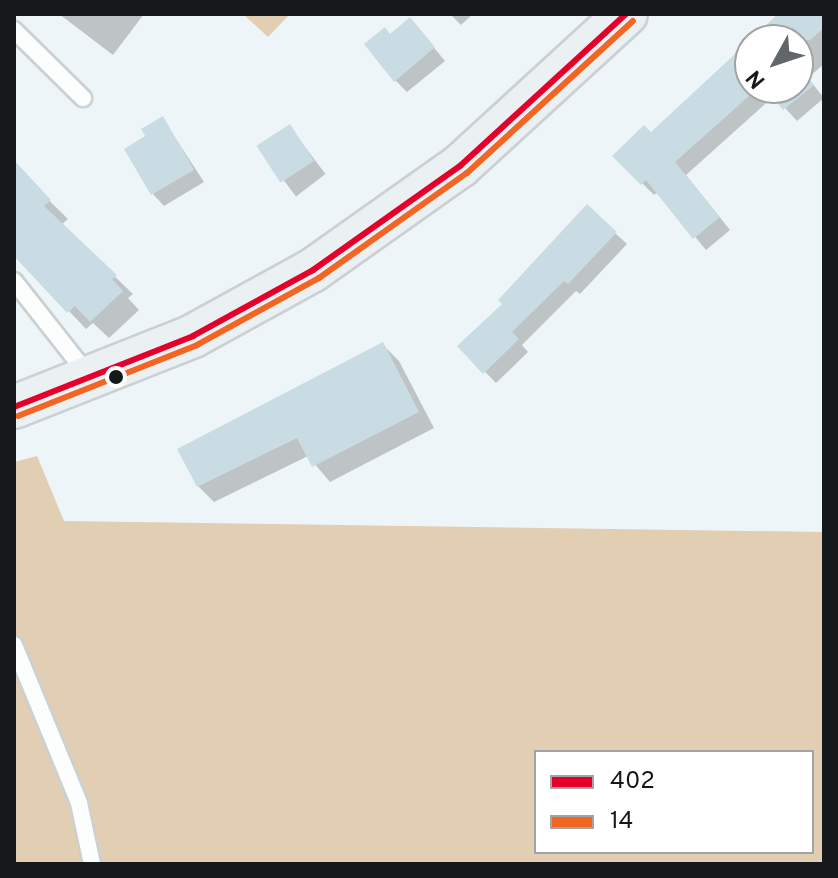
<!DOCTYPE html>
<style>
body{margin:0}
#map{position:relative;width:838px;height:878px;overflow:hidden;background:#eef5f8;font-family:Overpass,sans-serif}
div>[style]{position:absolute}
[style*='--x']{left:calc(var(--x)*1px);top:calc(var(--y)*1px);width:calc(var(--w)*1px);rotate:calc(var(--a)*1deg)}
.forest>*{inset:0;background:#e2ceb2}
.shadow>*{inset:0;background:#0003;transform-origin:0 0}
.building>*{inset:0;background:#cadce3;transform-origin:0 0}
.roads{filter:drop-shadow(2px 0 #cbd0d2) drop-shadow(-2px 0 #cbd0d2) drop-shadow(0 2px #cbd0d2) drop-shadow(0 -2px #cbd0d2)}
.lane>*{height:16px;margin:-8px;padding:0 8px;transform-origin:8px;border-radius:8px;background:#fcfefe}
.secondary>*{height:42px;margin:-21px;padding:0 21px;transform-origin:21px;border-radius:21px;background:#ebf0f2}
.bus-1>*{height:6px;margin:-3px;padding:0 3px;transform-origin:3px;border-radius:3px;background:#e4002b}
.bus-2>*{height:6px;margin:-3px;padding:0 3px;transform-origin:3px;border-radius:3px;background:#f26522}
.dots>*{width:22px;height:22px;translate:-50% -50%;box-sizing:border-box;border:4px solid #fff;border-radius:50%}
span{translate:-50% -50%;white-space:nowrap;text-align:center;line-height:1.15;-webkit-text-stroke:6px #fff;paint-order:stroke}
.frame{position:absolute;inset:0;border:16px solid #15191b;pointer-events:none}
.legend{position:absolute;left:534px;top:750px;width:280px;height:104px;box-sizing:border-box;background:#fff;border:2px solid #a1a3a4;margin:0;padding:10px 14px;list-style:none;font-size:24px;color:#15191b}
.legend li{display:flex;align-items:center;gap:16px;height:40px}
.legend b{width:40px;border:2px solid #a1a3a4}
.north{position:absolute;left:734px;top:24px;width:80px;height:80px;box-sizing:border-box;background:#fff;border:2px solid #a1a3a4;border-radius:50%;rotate:230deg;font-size:22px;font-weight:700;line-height:32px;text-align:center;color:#15191b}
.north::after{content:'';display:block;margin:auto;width:28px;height:36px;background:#616668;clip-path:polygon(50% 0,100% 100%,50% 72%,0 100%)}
</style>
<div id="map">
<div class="forest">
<i style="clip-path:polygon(243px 14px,290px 14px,268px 37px)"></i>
<i style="clip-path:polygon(evenodd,37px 456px,64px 521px,824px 532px,824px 864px,14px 864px,14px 462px,37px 456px,536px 752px,812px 752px,812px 852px,536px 852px,536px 752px)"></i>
</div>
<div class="shadow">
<i style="clip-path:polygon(59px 14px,144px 14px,113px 55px)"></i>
<i style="clip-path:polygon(450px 14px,473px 14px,461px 25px)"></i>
<i style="clip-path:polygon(780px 14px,824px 14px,824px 64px,808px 78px,824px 98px,797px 121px,774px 96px,686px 175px,730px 230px,706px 250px,658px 192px,654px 195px,615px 156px,651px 135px,750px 42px,750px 88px,798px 88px,798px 40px,752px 40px)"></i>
<i style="clip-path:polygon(421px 32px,445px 61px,407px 92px,395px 80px,390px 36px)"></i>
<i style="clip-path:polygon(163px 119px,204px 182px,164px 206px,152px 193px,147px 137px)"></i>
<i style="left:290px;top:127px;width:59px;height:37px;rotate:53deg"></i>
<i style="clip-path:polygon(14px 166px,68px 219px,61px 225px,133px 294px,128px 298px,139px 310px,109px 338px,93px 323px,86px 329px,14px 253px)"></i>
<i style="clip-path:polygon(615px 233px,627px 244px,580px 294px,576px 291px,522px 345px,528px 352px,496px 383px,460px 346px,504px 304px)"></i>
<i style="clip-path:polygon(383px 345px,399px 361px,434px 428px,330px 482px,308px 456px,214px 502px,198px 486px)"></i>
</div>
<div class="building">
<i style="clip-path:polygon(778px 14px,824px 14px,824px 28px,810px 40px,750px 40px,750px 88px,758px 88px,675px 162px,720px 217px,693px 239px,646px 180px,641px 185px,612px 156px,644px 125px,651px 132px)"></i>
<i style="clip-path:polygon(410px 17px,435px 47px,394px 82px,364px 44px,385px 27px,390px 34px)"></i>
<i style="clip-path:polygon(798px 65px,814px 85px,783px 110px,765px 88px,798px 88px)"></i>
<i style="clip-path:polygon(163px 116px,194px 170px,151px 195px,124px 149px,145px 136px,141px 129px)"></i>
<i style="left:290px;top:124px;width:44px;height:40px;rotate:57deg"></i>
<i style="clip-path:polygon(14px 160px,51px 200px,44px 206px,117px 275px,112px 279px,123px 291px,90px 322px,75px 306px,67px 313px,14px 256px)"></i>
<i style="clip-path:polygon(587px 204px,617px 232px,568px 284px,564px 281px,512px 332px,519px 339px,483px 374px,457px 346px,502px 304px,498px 300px)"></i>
<i style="clip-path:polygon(383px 342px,419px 412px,312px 467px,297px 438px,197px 487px,177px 449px)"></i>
</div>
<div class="roads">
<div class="lane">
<i style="--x:14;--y:30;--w:97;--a:44.6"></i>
<i style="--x:14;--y:281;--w:120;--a:51.8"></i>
<i style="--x:14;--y:645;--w:171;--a:67.6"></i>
<i style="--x:79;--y:803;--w:62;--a:78"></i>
</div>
<div class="secondary">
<i style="--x:14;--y:407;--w:193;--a:-21.6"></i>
<i style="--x:193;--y:336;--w:137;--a:-28.8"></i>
<i style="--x:313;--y:270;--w:180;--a:-35.3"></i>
<i style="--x:460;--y:166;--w:225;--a:-42.5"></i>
</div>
</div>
<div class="bus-1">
<i style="--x:14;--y:407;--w:193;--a:-21.6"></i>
<i style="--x:193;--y:336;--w:137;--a:-28.8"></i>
<i style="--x:313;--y:270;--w:180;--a:-35.3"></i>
<i style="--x:460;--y:166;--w:225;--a:-42.5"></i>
</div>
<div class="bus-2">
<i style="--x:18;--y:416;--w:193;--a:-21.6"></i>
<i style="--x:197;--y:345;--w:139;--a:-28.8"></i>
<i style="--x:319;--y:278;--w:181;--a:-35.4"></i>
<i style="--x:467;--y:173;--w:225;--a:-42.5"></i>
</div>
<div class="dots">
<i style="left:116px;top:377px;background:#15191b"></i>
</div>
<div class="frame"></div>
<ul class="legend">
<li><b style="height:10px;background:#e4002b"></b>402</li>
<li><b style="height:10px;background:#f26522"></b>14</li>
</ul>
<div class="north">N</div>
</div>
